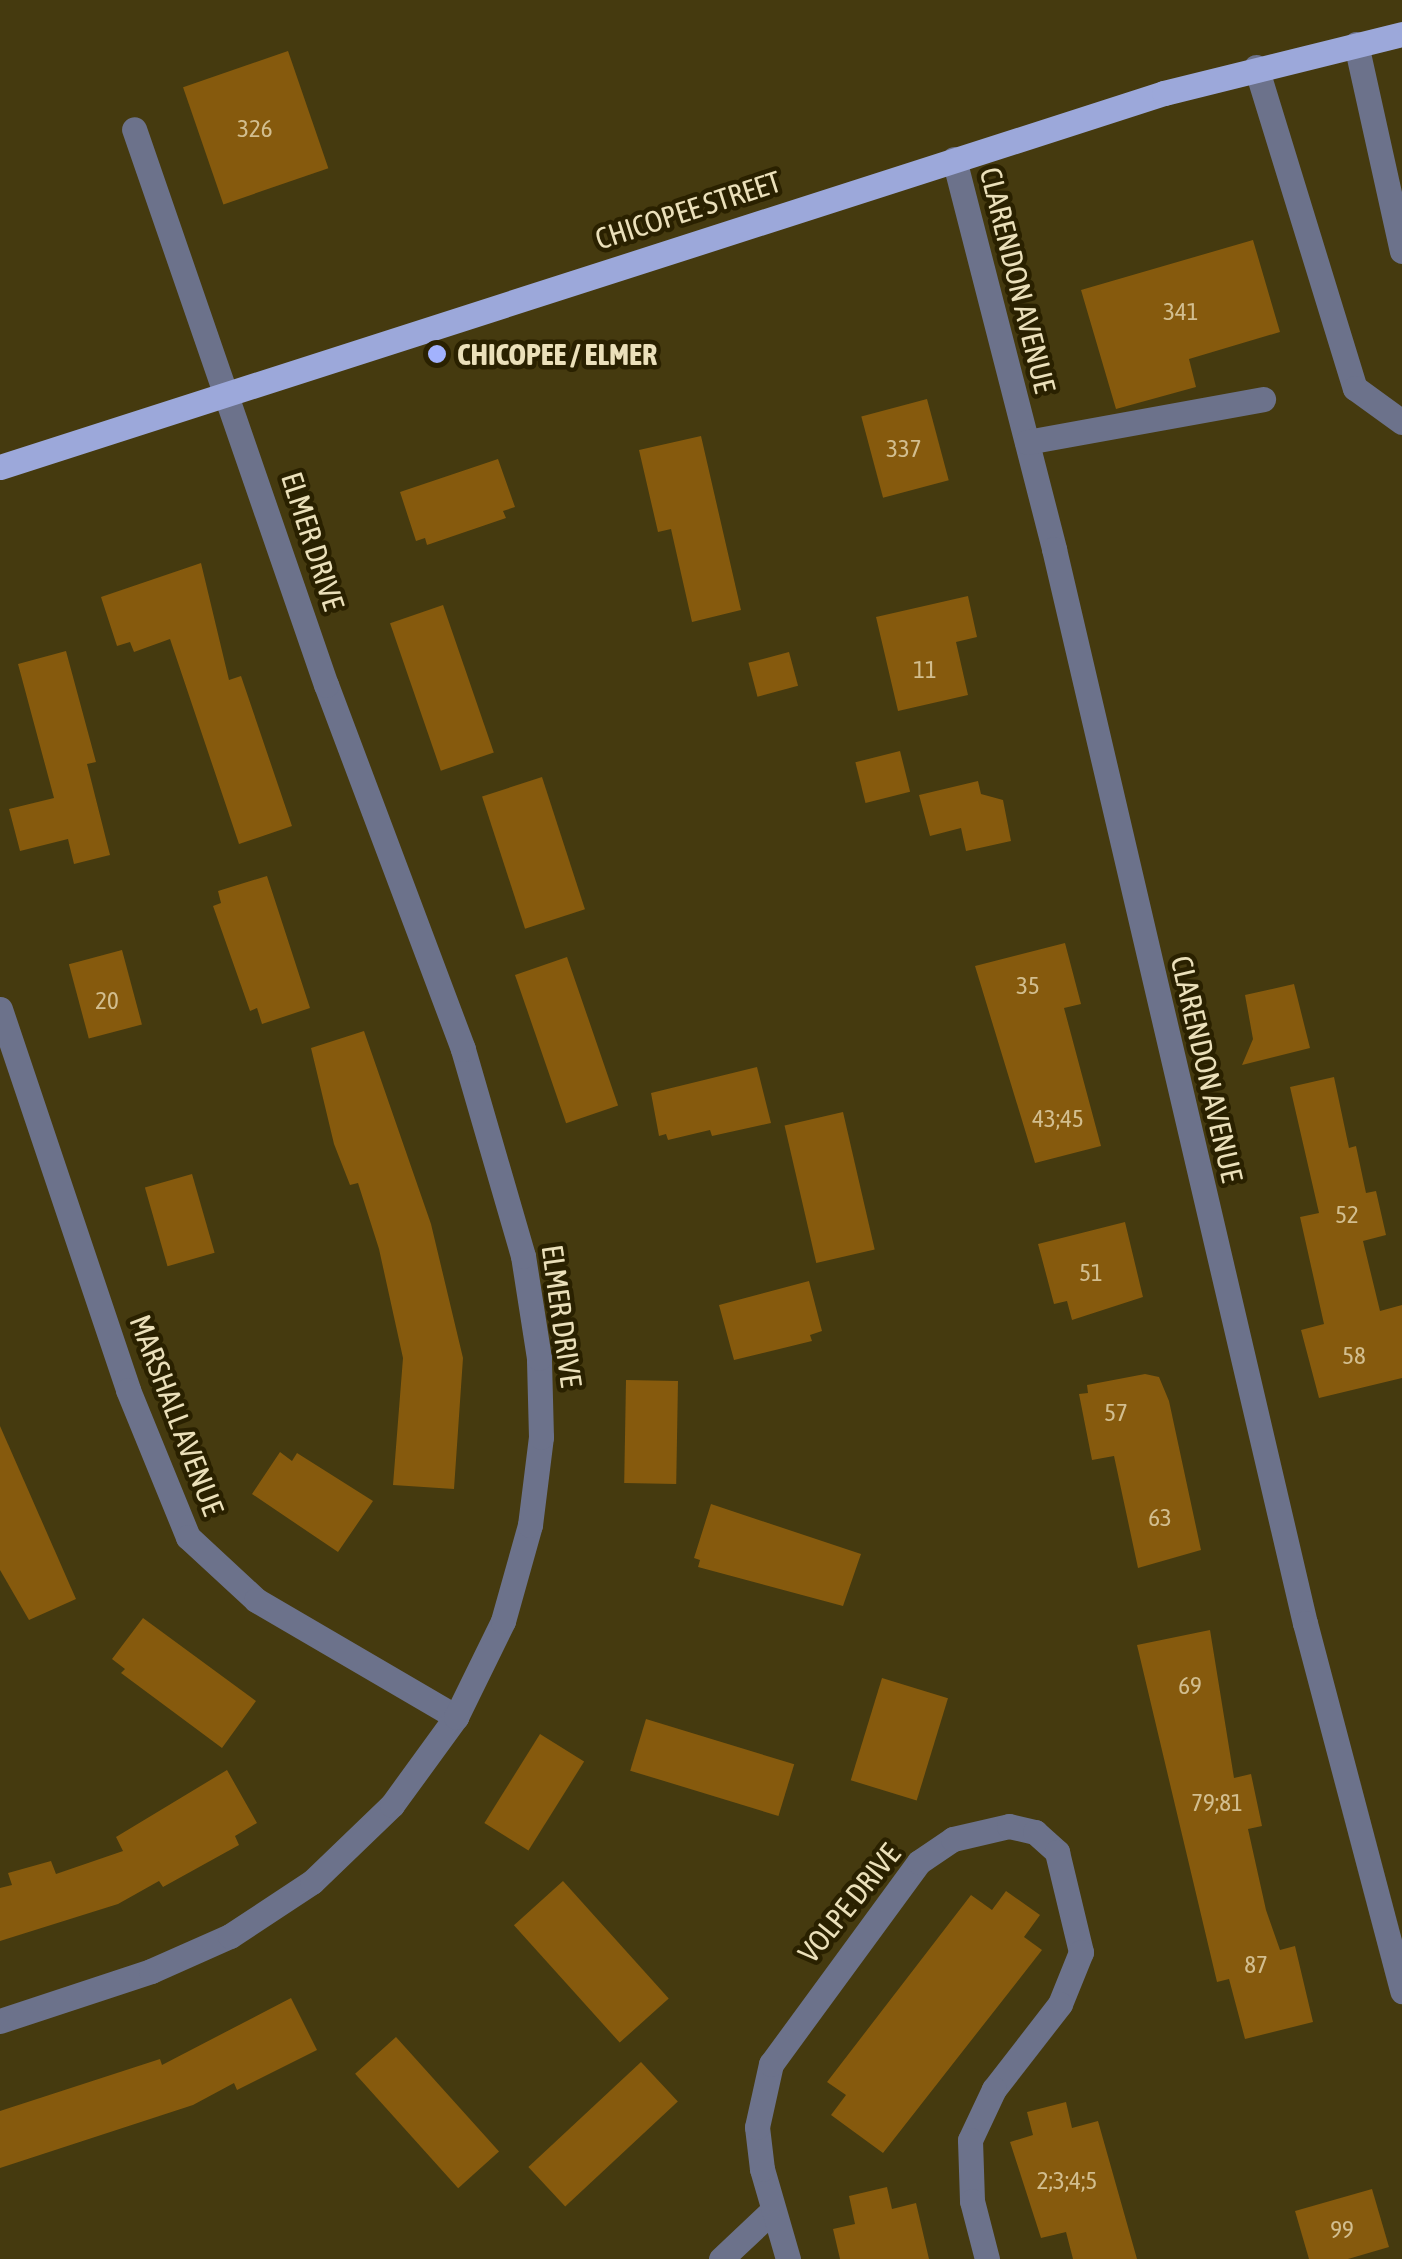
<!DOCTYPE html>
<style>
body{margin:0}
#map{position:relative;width:1402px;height:2259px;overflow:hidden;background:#453a0f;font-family:"Asap Condensed",sans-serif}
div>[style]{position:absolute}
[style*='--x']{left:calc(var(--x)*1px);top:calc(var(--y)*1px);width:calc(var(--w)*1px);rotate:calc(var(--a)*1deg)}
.building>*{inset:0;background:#865a0d;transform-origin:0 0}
.minor>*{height:25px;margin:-12.5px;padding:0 12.5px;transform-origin:12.5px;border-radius:12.5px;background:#6c728b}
.major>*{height:25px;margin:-12.5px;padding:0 12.5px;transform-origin:12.5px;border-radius:12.5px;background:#9ca8da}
.dots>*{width:28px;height:28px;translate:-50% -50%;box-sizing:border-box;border:5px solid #2a2100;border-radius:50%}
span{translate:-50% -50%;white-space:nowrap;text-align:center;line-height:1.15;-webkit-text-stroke:9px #2a2100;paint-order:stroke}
.number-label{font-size:25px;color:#d2be8f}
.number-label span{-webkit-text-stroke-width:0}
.street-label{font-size:30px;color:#ebe0ba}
.poi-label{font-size:30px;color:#ebe0ba;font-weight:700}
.left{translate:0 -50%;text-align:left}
</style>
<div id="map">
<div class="building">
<i style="left:288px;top:51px;width:124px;height:111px;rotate:71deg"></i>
<i style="clip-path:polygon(1253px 240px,1280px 332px,1189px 359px,1196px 387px,1116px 409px,1081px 290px)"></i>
<i style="left:927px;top:399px;width:84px;height:68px;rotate:75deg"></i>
<i style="clip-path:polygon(701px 436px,741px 610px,692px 622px,671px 529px,658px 532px,639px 450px)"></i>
<i style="clip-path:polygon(498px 459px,515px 507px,503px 511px,506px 518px,427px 545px,425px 538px,416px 541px,400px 492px)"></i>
<i style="clip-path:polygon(201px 563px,229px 680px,241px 676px,292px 826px,239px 844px,170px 639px,134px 652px,130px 642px,117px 646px,101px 597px)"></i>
<i style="clip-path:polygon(968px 596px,977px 637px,956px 642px,968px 695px,898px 711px,876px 617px)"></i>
<i style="left:443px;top:605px;width:156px;height:56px;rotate:71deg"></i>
<i style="clip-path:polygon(66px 651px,96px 762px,87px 764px,110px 855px,74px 864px,68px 839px,20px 851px,9px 809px,54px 798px,18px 664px)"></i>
<i style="left:789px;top:652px;width:35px;height:42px;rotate:75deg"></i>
<i style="left:900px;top:751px;width:42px;height:46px;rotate:76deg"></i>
<i style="left:542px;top:777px;width:139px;height:63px;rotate:72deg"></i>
<i style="clip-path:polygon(978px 781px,981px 794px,1003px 800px,1011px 841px,966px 851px,961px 828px,930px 836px,919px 795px)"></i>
<i style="clip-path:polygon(267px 876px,310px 1008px,262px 1024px,257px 1008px,250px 1011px,213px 906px,221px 903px,218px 891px)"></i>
<i style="clip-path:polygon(1065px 943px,1081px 1004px,1064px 1008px,1101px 1146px,1035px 1163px,975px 966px)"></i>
<i style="left:122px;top:950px;width:77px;height:55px;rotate:75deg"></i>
<i style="left:567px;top:957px;width:157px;height:55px;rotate:71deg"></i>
<i style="clip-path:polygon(1294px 984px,1310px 1048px,1242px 1065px,1253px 1039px,1245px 995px)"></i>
<i style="clip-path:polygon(364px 1031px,431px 1224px,463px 1358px,454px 1489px,393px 1485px,403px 1358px,379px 1249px,358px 1183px,350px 1185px,334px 1144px,311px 1048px)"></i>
<i style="clip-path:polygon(757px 1067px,771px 1123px,712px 1136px,710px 1130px,668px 1140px,666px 1134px,659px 1136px,651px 1093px)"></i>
<i style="clip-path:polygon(1334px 1077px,1349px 1148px,1356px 1146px,1366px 1193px,1376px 1191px,1386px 1235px,1363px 1241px,1380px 1311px,1402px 1305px,1402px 1378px,1319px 1398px,1301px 1330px,1324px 1324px,1300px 1217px,1319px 1213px,1290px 1087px)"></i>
<i style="left:843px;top:1112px;width:141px;height:60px;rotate:77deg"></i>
<i style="left:192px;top:1174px;width:82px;height:49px;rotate:74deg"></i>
<i style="clip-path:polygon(1125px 1222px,1143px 1297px,1072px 1320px,1067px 1301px,1054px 1304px,1038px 1244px)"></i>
<i style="clip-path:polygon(809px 1281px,822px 1331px,810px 1335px,812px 1341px,734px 1360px,719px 1305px)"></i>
<i style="clip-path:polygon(1145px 1374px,1159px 1377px,1169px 1401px,1201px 1550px,1138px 1568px,1114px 1456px,1092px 1460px,1079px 1394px,1088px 1393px,1087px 1385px)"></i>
<i style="left:626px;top:1380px;width:52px;height:103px;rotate:1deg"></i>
<i style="clip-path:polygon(0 1426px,76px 1599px,29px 1620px,0 1570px)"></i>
<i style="clip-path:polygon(280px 1452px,292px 1461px,297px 1453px,373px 1501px,338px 1552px,252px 1494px)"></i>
<i style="clip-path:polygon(711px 1504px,861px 1554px,843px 1606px,698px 1567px,700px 1560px,694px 1558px)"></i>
<i style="clip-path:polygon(143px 1618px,256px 1701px,222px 1748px,121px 1673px,125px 1669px,112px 1659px)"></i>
<i style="clip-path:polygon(1210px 1630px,1234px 1778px,1251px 1774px,1262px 1826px,1248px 1829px,1266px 1910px,1280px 1950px,1295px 1946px,1313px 2022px,1245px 2039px,1229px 1979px,1217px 1982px,1137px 1645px)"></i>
<i style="left:882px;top:1678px;width:69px;height:107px;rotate:17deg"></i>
<i style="left:646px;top:1719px;width:155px;height:54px;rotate:17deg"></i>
<i style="left:540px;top:1734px;width:52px;height:105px;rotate:32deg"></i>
<i style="clip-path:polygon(227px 1770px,257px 1823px,235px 1836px,239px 1845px,163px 1887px,159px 1881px,118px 1904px,0 1941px,0 1888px,12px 1885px,8px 1873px,51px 1861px,56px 1874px,123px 1851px,116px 1837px)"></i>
<i style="left:563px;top:1881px;width:158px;height:66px;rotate:48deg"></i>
<i style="clip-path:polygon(1006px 1891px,1040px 1915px,1024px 1937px,1042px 1950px,883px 2153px,831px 2115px,846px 2095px,827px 2082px,971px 1895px,992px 1910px)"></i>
<i style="clip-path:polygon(291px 1998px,317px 2050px,237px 2090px,234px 2083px,193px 2105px,0 2168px,0 2111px,160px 2059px,162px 2065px)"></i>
<i style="left:396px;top:2037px;width:154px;height:55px;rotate:48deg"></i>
<i style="left:641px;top:2062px;width:54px;height:154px;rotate:47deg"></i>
<i style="clip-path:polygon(1066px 2102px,1072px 2128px,1098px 2121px,1137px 2259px,1073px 2259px,1066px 2232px,1041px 2238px,1010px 2142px,1033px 2135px,1027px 2112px)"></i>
<i style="clip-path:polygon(887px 2187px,892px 2209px,916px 2203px,929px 2259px,840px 2259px,833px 2229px,855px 2224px,849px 2196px)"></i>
<i style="clip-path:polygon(1372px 2189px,1389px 2247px,1348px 2259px,1309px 2259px,1295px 2211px)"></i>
</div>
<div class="minor">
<i style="--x:1356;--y:44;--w:212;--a:77.5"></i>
<i style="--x:1256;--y:67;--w:336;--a:72.9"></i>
<i style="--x:1355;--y:388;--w:58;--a:35.9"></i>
<i style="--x:954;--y:159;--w:403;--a:75.6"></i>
<i style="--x:1054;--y:549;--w:1103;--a:76.85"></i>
<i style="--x:1305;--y:1623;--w:381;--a:75.2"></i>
<i style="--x:1027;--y:442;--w:240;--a:-10.3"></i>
<i style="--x:0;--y:1009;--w:402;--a:71.4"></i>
<i style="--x:128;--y:1390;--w:159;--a:67.8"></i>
<i style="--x:188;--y:1537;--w:93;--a:42.8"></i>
<i style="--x:256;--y:1600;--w:232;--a:30.3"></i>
<i style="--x:0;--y:2021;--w:159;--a:-18.3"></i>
<i style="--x:151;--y:1971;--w:86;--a:-23.9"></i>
<i style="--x:230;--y:1936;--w:98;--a:-33.4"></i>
<i style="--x:312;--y:1882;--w:111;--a:-43.9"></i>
<i style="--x:392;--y:1805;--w:109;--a:-54"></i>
<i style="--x:456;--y:1717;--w:107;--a:-63.9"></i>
<i style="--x:503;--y:1621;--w:100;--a:-74.3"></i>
<i style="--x:530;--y:1525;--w:89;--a:-82.9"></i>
<i style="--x:541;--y:1437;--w:79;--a:-91.5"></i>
<i style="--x:539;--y:1358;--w:103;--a:-98.9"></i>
<i style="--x:523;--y:1256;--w:216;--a:-106.2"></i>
<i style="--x:463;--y:1049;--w:389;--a:-110.6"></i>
<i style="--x:326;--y:685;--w:588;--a:-109.05"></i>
<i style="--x:721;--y:2259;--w:71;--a:-43.3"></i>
<i style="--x:788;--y:2259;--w:94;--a:-106.1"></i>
<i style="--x:762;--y:2169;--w:42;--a:-96.8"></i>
<i style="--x:757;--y:2127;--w:65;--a:-77.5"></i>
<i style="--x:771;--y:2064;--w:250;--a:-53.8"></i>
<i style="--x:919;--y:1862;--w:41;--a:-34.1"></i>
<i style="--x:953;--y:1839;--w:57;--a:-13.1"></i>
<i style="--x:1009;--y:1826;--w:27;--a:13"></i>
<i style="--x:1035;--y:1832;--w:30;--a:42"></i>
<i style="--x:1057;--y:1852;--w:103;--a:76.5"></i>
<i style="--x:1081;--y:1952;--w:56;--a:112"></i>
<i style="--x:1060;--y:2004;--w:108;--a:127.8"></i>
<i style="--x:994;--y:2089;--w:56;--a:115.2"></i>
<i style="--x:970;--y:2140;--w:61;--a:88.1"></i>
<i style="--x:972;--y:2201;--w:60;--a:75.5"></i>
</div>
<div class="major">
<i style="--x:0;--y:467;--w:1223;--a:-17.81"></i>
<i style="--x:1164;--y:93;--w:245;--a:-13.9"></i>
</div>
<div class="dots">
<i style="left:437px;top:354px;background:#a2b2fd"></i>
</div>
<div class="number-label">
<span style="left:255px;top:128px">326</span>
<span style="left:1181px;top:311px">341</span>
<span style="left:904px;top:448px">337</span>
<span style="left:925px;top:669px">11</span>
<span style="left:1028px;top:985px">35</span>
<span style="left:107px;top:1000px">20</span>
<span style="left:1058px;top:1118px">43;45</span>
<span style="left:1347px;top:1214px">52</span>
<span style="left:1091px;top:1272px">51</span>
<span style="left:1354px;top:1355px">58</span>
<span style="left:1116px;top:1412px">57</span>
<span style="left:1160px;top:1517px">63</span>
<span style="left:1190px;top:1685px">69</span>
<span style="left:1217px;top:1802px">79;81</span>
<span style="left:1256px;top:1964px">87</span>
<span style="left:1067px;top:2180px">2;3;4;5</span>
<span style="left:1342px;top:2229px">99</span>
</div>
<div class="street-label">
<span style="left:688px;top:210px;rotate:-18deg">CHICOPEE STREET</span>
<span style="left:1018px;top:280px;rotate:76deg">CLARENDON AVENUE</span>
<span style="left:313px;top:541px;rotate:72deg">ELMER DRIVE</span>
<span style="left:1207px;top:1069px;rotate:77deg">CLARENDON AVENUE</span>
<span style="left:562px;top:1316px;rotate:82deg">ELMER DRIVE</span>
<span style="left:177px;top:1415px;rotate:69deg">MARSHALL AVENUE</span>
<span style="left:849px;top:1903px;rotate:-51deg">VOLPE DRIVE</span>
</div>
<div class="poi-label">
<span class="left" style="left:457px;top:354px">CHICOPEE / ELMER</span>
</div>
</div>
